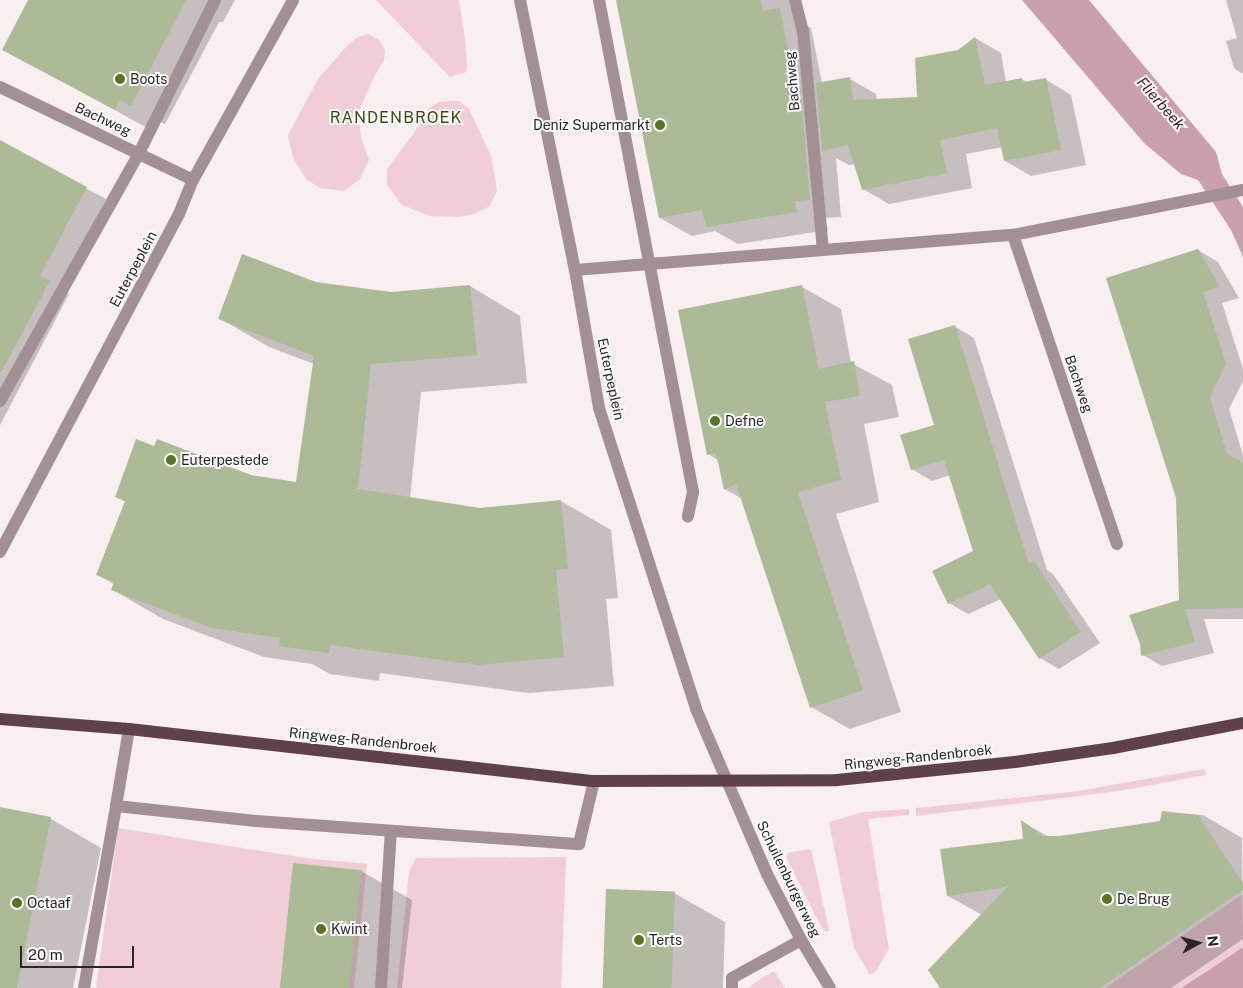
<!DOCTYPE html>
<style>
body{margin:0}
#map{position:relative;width:1243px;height:988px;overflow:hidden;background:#f9eef0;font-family:"Public Sans",sans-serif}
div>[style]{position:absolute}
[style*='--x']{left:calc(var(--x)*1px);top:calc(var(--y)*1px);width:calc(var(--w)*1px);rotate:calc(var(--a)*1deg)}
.green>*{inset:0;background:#f1ced6}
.water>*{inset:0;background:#caa1aa}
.shadow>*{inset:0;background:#0003}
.building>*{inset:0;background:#acba98;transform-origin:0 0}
.minor>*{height:12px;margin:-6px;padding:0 6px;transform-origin:6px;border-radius:6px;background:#a29093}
.major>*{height:12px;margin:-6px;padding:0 6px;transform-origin:6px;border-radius:6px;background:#5f4249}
.dots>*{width:14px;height:14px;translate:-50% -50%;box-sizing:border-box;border:2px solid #fefefe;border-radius:50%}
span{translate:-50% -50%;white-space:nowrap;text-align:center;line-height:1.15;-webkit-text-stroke:4px #fefefe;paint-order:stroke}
.poi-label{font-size:14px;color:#2a2627}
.left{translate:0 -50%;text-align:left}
.right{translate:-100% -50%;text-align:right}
.street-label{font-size:14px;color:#2a2627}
.water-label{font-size:15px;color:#4a1728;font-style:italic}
.quarter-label{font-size:16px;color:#394a15;letter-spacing:1px}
.north{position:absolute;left:1173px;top:918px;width:50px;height:50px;-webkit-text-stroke:4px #fefefe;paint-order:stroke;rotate:83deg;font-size:14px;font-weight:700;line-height:20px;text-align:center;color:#2a2627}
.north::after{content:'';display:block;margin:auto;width:18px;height:22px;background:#2a2627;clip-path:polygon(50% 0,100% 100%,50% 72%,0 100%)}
.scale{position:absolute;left:20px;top:946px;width:114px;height:22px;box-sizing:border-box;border:2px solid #2a2627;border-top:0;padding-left:6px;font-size:15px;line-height:18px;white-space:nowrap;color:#2a2627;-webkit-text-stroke:4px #fefefe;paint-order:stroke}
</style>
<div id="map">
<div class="green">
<i style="clip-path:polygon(376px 0,459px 0,465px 39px,467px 65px,466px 72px,450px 77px)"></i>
<i style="clip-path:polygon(368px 34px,379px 40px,385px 50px,384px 60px,374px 77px,358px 113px,361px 137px,369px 160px,360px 179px,344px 191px,320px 188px,306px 179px,293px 158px,288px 135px,318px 79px,345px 48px,356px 38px)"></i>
<i style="clip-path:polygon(450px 101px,459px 101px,469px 109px,491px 156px,497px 190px,490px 206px,474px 214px,459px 217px,430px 216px,402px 205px,387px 185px,387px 169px,414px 133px,428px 109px,439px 102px)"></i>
<i style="clip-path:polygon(1204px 769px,1206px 775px,1119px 791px,916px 816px,916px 808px,1071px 792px)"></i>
<i style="clip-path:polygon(909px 809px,909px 815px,868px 819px,889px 949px,876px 971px,870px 975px,854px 948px,829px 822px,863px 812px)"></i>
<i style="clip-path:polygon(118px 828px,305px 858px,367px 864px,354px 988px,96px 988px)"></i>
<i style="clip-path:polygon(811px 849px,829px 930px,827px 932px,824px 931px,813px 911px,786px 857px,788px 853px)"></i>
<i style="clip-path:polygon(566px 857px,561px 988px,397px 988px,409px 872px,416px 858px)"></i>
<i style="clip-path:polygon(1243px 894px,1243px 947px,1221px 962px,1181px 988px,1105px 988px)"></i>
<i style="clip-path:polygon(774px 971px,785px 988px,748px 988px,760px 979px)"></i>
</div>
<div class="water">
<i style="clip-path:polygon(1022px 0,1089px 0,1216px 152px,1222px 174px,1243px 207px,1243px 257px,1231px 230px,1198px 180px,1181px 174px,1144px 143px)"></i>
<i style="clip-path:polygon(1243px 947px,1243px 988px,1181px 988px,1221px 962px)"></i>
</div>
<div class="shadow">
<i style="clip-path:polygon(30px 0,235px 0,223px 22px,219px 22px,165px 124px,155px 119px,149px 129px,4px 49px)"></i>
<i style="clip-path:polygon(617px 0,798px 0,803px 23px,811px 28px,822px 83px,850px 79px,876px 94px,877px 100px,918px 98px,959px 51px,975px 38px,1001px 53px,1006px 82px,1022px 79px,1028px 83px,1045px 79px,1071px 95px,1086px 165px,1031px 176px,1005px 161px,1002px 147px,966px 154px,972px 188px,889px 204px,863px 189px,855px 164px,849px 165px,836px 158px,841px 217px,825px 218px,828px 230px,738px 244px,715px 231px,692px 236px,660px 218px)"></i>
<i style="clip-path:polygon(1226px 0,1243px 0,1243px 74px,1234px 68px,1226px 41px,1237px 38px)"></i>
<i style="clip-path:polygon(0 143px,106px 199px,60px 289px,69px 294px,0 425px)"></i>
<i style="clip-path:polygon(1198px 250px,1218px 262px,1239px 298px,1222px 303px,1243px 369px,1243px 381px,1229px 409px,1243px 455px,1243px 619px,1204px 619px,1214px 653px,1162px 666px,1143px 655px,1180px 601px)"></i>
<i style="clip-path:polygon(316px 284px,391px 293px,470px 286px,520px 316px,527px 383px,421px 392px,410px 499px,480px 509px,561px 501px,611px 530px,618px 598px,606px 599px,614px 686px,529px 693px,380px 673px,379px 681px,330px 674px,312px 664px,264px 657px,163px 619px,113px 590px,115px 585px,98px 575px,126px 502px,116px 497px,251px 476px,297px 483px,314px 364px,269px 347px,219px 318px)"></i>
<i style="clip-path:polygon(802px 287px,841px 309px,851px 363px,892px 385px,899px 417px,864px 424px,879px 502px,836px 514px,901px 712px,850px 729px,811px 707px,742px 499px,725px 489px,719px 461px,708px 454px)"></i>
<i style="clip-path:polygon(954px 326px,974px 338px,1047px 570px,1053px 574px,1100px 643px,1059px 669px,1040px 658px,1001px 599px,968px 614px,949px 603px,974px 552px,950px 475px,932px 481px,912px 469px,935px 425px)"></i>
<i style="clip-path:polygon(0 809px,51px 819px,101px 848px,73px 988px,0 988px)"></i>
<i style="clip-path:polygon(1163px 813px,1203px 815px,1242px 838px,1243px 939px,1171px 988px,942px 988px,982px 915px,948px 896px,1025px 840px,1023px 822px,1049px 837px,1060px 837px,1161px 822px)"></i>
<i style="clip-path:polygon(361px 871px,412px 900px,402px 988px,281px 988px)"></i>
<i style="clip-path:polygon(674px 893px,725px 922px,723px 988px,604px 988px)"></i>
</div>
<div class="building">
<i style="clip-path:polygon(28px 0,186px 0,131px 106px,120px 100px,115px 110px,2px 50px)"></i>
<i style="clip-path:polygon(616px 0,761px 0,763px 11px,780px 8px,795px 86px,800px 85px,810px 200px,795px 201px,797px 212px,706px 227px,702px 210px,659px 218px)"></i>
<i style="clip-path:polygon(975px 37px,985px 85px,1022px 78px,1023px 82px,1046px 78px,1061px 150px,1004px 161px,997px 128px,940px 140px,947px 173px,862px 190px,848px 145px,822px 151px,816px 83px,850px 77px,853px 100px,917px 97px,915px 58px,958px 50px)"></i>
<i style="clip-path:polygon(0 140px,87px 187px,40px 276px,50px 281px,0 374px)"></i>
<i style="clip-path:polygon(1198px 249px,1220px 287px,1203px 292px,1226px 364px,1210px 397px,1227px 454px,1243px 463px,1243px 608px,1185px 609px,1195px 642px,1141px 656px,1140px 644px,1129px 615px,1179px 600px,1176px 498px,1106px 278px)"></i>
<i style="clip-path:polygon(242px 254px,316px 282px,391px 292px,470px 285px,477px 355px,371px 364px,358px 489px,480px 508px,561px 500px,568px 569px,556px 570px,564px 657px,478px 665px,330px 645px,329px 653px,279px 646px,280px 638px,212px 628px,111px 590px,114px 582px,96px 575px,125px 501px,115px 497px,136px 439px,154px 446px,157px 439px,251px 475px,296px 482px,314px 356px,218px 319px)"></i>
<i style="clip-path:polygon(802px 285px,819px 369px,854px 361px,860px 396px,825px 402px,841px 480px,798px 492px,863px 690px,810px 708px,736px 484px,724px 490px,716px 453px,707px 455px,678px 310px)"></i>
<i style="clip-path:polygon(955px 325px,1029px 564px,1034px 561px,1081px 632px,1039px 659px,990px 584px,948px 604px,932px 571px,973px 551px,944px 460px,911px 470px,900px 435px,934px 425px,908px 339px)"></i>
<i style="clip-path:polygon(0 807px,51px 817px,17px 988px,0 988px)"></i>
<i style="clip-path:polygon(1162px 811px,1198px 815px,1243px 883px,1243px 890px,1100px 988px,940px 988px,928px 970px,1007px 887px,947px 896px,940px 849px,1023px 839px,1021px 820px,1043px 836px,1060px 836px,1160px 821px)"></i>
<i style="left:293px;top:863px;width:69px;height:126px;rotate:6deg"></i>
<i style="left:606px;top:889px;width:69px;height:99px;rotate:2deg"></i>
</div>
<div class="minor">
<i style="--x:520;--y:0;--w:276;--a:78.5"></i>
<i style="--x:575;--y:270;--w:140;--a:80.1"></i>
<i style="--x:599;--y:408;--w:316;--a:72.1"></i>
<i style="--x:696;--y:709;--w:180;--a:66.7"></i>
<i style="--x:767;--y:874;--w:74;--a:62.7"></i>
<i style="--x:801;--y:940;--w:56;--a:58.9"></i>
<i style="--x:599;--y:0;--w:501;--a:79.18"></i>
<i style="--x:693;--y:492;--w:25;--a:102"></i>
<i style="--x:795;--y:0;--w:32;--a:76"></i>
<i style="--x:803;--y:31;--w:219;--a:84.8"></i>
<i style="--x:0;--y:87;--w:214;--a:25.7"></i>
<i style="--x:1013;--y:235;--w:326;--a:71.4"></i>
<i style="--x:575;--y:270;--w:439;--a:-4.6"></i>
<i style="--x:1013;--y:235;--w:234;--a:-11.1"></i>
<i style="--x:0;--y:401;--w:284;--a:-60.7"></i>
<i style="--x:139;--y:153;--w:171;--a:-63.6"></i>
<i style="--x:0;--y:552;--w:382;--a:-62.1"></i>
<i style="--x:179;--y:214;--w:37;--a:-68"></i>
<i style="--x:193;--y:180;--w:206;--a:-60.9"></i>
<i style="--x:129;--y:729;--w:78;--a:99.6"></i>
<i style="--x:116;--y:806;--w:141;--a:6.1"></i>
<i style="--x:256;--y:821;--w:324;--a:4.1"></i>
<i style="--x:579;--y:844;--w:65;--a:-76.6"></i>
<i style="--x:84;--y:988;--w:185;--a:-80"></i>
<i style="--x:381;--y:988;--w:157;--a:-86.4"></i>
<i style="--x:732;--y:988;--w:10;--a:-90"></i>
<i style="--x:732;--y:978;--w:79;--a:-28.8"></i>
</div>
<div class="major">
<i style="--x:0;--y:719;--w:129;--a:4.4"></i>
<i style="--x:129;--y:729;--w:468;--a:6.4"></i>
<i style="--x:594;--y:781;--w:243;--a:-0.2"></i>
<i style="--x:837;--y:780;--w:179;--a:-5.8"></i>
<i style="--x:1015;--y:762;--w:99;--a:-8.1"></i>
<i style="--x:1113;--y:748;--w:132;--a:-10.9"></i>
</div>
<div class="dots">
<i style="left:120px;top:79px;background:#597225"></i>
<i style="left:660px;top:125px;background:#597225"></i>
<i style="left:715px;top:421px;background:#597225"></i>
<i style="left:171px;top:460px;background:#597225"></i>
<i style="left:1107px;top:899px;background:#597225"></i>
<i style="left:17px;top:903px;background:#597225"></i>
<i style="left:321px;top:929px;background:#597225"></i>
<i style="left:639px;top:940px;background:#597225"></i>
</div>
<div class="poi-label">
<span class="left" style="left:130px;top:79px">Boots</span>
<span class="right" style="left:650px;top:125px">Deniz Supermarkt</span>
<span class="left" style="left:725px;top:421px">Defne</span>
<span class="left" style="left:181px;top:460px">Euterpestede</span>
<span class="left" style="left:1117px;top:899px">De Brug</span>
<span class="left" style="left:27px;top:903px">Octaaf</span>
<span class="left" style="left:331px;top:929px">Kwint</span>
<span class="left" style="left:649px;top:940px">Terts</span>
</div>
<div class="street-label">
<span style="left:792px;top:81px;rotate:-95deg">Bachweg</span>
<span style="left:103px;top:119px;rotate:25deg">Bachweg</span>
<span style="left:133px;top:269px;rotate:-62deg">Euterpeplein</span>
<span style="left:611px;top:379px;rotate:78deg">Euterpeplein</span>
<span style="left:1079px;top:384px;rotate:71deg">Bachweg</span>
<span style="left:363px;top:740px;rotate:6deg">Ringweg-Randenbroek</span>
<span style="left:918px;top:757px;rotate:-6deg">Ringweg-Randenbroek</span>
<span style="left:789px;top:879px;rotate:64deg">Schuilenburgerweg</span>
</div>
<div class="water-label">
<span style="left:1161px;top:103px;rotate:49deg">Flierbeek</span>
</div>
<div class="quarter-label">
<span style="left:396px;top:118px">RANDENBROEK</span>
</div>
<div class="north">N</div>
<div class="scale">20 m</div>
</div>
